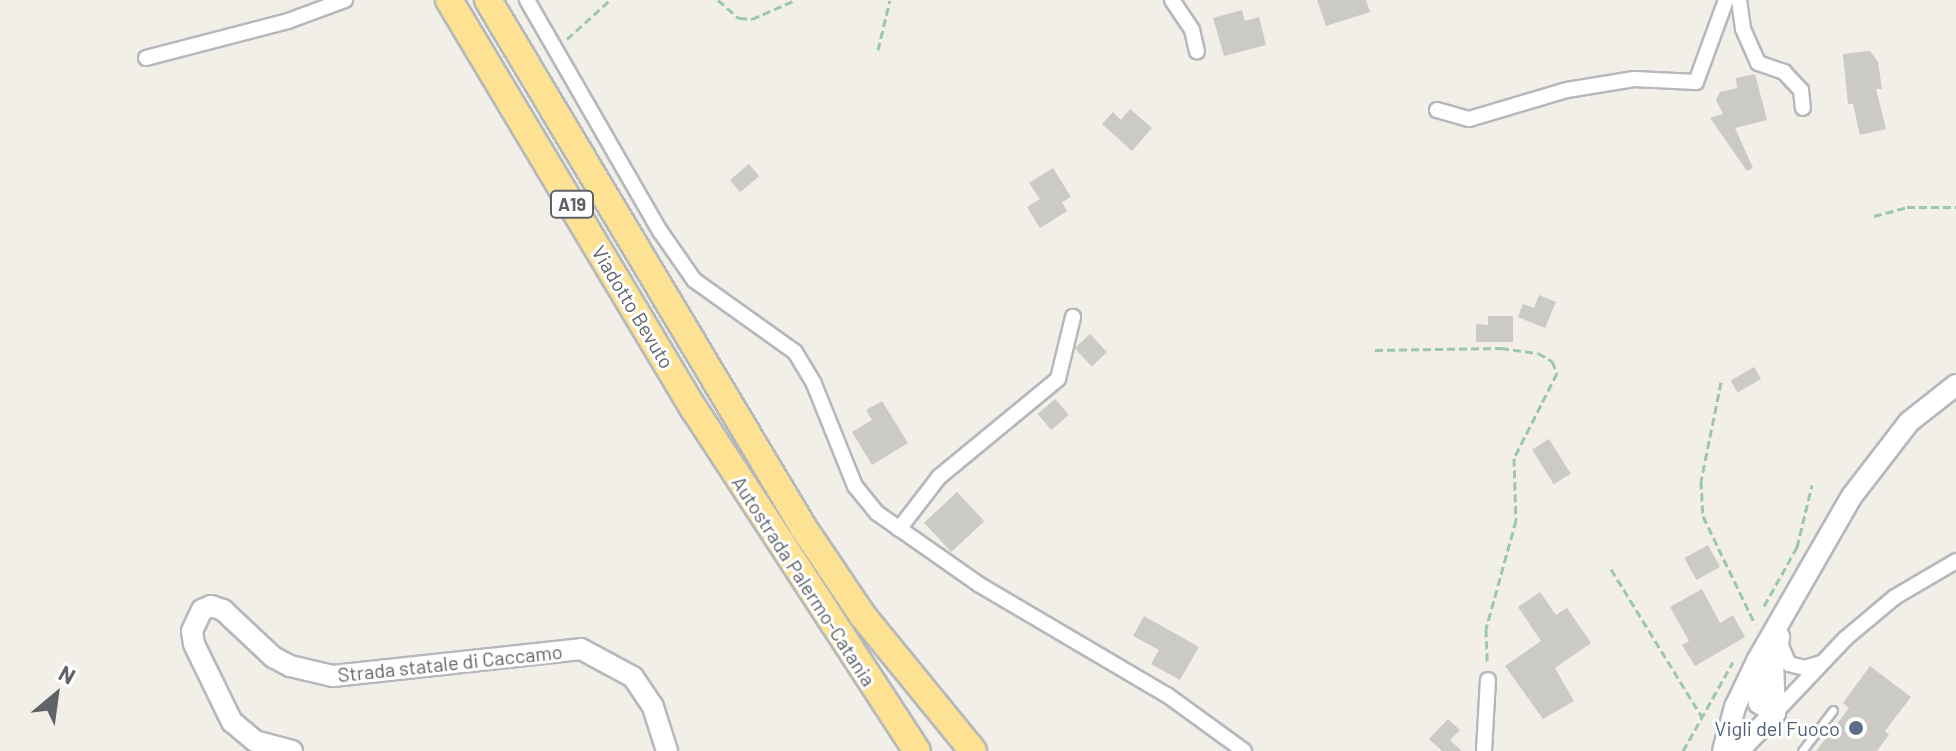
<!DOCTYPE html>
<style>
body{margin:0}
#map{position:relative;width:1956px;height:751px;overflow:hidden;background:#f1efe8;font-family:Barlow,sans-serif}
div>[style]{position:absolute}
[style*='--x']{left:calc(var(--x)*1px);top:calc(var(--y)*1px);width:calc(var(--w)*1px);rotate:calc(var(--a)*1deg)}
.building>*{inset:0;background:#cccac5;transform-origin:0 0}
.path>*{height:3px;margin-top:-1.5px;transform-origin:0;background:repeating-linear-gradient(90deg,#9cc7a9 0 8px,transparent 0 12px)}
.roads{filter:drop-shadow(2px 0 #b5b8bc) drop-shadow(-2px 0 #b5b8bc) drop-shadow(0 2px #b5b8bc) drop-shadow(0 -2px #b5b8bc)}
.lane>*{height:7px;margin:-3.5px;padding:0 3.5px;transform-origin:3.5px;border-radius:3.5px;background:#fff}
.street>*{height:14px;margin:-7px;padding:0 7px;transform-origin:7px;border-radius:7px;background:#fff}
.secondary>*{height:20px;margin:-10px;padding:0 10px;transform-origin:10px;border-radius:10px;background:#fff}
.highway>*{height:26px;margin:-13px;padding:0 13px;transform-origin:13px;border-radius:13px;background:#fde293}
.dots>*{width:22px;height:22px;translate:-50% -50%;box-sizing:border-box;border:4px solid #fff;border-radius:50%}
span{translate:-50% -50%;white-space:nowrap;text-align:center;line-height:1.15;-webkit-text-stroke:6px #fff;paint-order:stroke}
.shield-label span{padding:2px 6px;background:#fff;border:2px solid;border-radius:6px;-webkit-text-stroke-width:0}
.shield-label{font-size:18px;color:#5f6368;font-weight:700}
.street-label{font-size:20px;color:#5f6368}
.service-label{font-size:20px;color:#4e5e75}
.right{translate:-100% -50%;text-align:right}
.north{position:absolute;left:16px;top:655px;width:80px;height:80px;-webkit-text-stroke:6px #fff;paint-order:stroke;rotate:29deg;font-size:22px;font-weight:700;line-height:32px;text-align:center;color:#5f6368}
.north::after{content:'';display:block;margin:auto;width:28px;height:36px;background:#5f6368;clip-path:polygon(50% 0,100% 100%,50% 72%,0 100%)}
</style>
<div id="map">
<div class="building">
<i style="clip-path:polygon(1317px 0,1366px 0,1370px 12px,1326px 26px)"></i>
<i style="clip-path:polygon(1242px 10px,1245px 21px,1259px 17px,1266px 45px,1224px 56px,1213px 18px)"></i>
<i style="clip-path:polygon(1870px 51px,1878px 62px,1882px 89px,1876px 89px,1886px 129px,1860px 135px,1853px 104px,1848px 104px,1843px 54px)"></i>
<i style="clip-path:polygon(1755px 74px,1767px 120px,1735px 128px,1753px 168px,1747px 171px,1710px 118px,1723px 114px,1716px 100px,1720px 92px,1737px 88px,1736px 78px)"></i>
<i style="clip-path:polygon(1130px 109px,1152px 128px,1132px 151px,1102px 124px,1113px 112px,1121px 120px)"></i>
<i style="left:749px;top:164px;width:16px;height:25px;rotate:50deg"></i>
<i style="clip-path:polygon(1053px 168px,1071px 197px,1062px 202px,1067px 211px,1040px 228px,1027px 207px,1040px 199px,1029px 183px)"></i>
<i style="clip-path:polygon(1539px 295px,1556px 302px,1545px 328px,1518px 317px,1523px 304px,1534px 308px)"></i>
<i style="clip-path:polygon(1488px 316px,1513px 316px,1513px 342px,1476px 342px,1476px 324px,1488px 325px)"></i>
<i style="left:1090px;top:334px;width:25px;height:21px;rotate:47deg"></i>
<i style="left:1754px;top:367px;width:14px;height:27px;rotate:60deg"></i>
<i style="left:1055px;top:399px;width:21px;height:23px;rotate:49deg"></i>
<i style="clip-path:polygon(882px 401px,908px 443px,872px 465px,852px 432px,872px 420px,866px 410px)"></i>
<i style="left:1549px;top:439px;width:41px;height:20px;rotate:58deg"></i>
<i style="left:957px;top:492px;width:40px;height:45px;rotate:47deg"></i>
<i style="left:1708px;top:545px;width:25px;height:27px;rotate:61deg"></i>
<i style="clip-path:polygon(1702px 589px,1720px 623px,1733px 615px,1745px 637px,1695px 666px,1682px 645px,1689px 641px,1670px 607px)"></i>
<i style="clip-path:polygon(1540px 592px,1556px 615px,1567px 608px,1591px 643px,1555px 668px,1574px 701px,1543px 719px,1505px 666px,1541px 641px,1518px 607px)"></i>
<i style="clip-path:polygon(1144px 616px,1199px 647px,1180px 680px,1151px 664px,1159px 650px,1133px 636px)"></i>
<i style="clip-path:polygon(1870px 666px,1911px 697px,1885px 731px,1889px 735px,1877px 751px,1816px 751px,1849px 708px,1843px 703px)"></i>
<i style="clip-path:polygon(1448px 719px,1460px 730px,1450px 740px,1462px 751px,1442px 751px,1429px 739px)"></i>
</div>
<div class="path">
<i style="--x:718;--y:0;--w:28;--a:41"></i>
<i style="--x:739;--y:18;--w:13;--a:4"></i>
<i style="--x:752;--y:19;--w:47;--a:-23.8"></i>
<i style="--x:567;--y:39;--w:58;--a:-42.2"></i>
<i style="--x:878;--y:50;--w:51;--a:-76.5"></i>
<i style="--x:1874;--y:216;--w:34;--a:-15"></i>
<i style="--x:1907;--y:207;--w:49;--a:0"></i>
<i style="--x:1375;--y:350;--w:126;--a:-0.9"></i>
<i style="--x:1501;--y:348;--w:37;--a:8"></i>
<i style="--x:1538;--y:353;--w:16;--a:30"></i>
<i style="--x:1552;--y:361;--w:13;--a:67"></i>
<i style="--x:1557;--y:373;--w:95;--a:116.8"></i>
<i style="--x:1514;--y:458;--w:62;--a:88.2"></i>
<i style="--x:1516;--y:520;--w:113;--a:105.4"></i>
<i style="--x:1486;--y:629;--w:35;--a:88"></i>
<i style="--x:1721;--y:382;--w:101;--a:101.4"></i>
<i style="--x:1701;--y:481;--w:35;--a:87"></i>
<i style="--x:1703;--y:516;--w:120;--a:64.3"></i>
<i style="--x:1611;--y:569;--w:174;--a:58.4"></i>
<i style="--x:1764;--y:606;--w:68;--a:-60.8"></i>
<i style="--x:1797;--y:547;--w:64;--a:-76.4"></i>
<i style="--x:1683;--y:751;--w:102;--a:-60.7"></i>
</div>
<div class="roads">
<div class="lane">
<i style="--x:1802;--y:751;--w:51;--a:-52.9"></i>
</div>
<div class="street">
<i style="--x:527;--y:0;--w:267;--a:60.1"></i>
<i style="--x:660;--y:231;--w:60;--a:55.2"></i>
<i style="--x:694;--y:280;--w:124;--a:35.5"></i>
<i style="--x:795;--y:352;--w:37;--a:59"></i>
<i style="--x:814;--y:384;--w:110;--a:68.1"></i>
<i style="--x:855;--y:486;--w:35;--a:51"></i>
<i style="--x:877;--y:513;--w:126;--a:35"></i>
<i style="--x:980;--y:585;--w:217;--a:30.5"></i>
<i style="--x:1167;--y:695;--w:95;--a:36"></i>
<i style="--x:1172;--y:0;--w:36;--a:56"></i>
<i style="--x:1192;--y:30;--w:22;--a:77"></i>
<i style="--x:1739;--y:0;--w:29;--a:82"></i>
<i style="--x:1743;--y:29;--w:37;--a:66"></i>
<i style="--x:1758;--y:63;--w:28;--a:19"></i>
<i style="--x:1784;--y:72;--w:25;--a:47"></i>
<i style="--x:1801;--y:90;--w:18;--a:84"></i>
<i style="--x:146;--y:58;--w:147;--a:-14.6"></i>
<i style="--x:288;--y:21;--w:61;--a:-20.2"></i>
<i style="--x:1437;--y:110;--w:33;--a:16"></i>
<i style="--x:1469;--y:119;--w:102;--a:-16.5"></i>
<i style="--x:1567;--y:90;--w:68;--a:-9.3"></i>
<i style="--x:1634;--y:79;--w:62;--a:2.8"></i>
<i style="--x:1696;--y:82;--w:87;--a:-69.9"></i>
<i style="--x:899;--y:529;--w:66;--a:-52.4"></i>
<i style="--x:939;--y:477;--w:154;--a:-39.5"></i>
<i style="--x:1058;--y:379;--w:64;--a:-76.4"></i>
<i style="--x:1779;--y:641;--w:25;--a:67"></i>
<i style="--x:1789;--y:664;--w:16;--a:14"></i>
<i style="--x:1805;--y:668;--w:17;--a:-17"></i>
<i style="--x:1775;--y:713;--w:103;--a:-46.6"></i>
<i style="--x:1846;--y:638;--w:64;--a:-39.9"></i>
<i style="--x:1895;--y:597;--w:71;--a:-30.5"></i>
<i style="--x:1484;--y:751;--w:71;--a:-86.8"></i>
</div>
<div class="secondary">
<i style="--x:1757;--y:667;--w:36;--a:87"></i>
<i style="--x:1759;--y:703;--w:19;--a:32"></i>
<i style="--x:292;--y:751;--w:38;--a:-165"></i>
<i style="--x:255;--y:741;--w:30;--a:-140"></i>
<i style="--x:232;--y:722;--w:87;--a:-116"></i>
<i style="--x:194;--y:644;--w:13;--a:-99"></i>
<i style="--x:192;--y:631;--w:23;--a:-65"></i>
<i style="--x:202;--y:610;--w:10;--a:-24"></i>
<i style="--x:211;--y:606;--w:13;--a:18"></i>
<i style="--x:223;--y:610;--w:69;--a:43.2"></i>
<i style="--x:273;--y:657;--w:19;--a:28"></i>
<i style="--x:290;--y:666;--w:44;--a:13.1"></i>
<i style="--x:333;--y:676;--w:249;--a:-6.2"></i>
<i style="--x:581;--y:649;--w:59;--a:28.3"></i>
<i style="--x:633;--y:677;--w:36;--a:56"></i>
<i style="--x:653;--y:707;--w:46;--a:72.3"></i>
<i style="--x:1723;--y:751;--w:46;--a:-74.7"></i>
<i style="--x:1735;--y:707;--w:51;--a:-64.4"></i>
<i style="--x:1757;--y:661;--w:190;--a:-60.1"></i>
<i style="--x:1852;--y:496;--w:93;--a:-52.4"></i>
<i style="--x:1909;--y:422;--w:60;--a:-38.2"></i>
<i style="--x:1738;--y:751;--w:53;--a:-45.8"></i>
<i style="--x:1775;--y:713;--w:49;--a:-92.3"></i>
<i style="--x:1773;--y:664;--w:28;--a:-77"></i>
</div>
<div class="highway">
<i style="--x:449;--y:0;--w:477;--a:59.1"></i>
<i style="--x:694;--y:409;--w:408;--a:56.9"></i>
<i style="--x:488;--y:0;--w:614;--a:59.13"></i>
<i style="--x:803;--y:527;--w:107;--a:56"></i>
<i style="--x:863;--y:616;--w:174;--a:50.8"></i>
</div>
</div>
<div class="dots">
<i style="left:1856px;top:728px;background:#5c6f8a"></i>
</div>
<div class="shield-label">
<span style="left:572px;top:204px">A19</span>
</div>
<div class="street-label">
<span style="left:633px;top:307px;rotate:59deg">Viadotto Bevuto</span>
<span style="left:804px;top:581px;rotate:57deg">Autostrada Palermo-Catania</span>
<span style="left:450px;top:663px;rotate:-6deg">Strada statale di Caccamo</span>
</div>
<div class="service-label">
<span class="right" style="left:1840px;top:728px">Vigli del Fuoco</span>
</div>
<div class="north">N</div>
</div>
